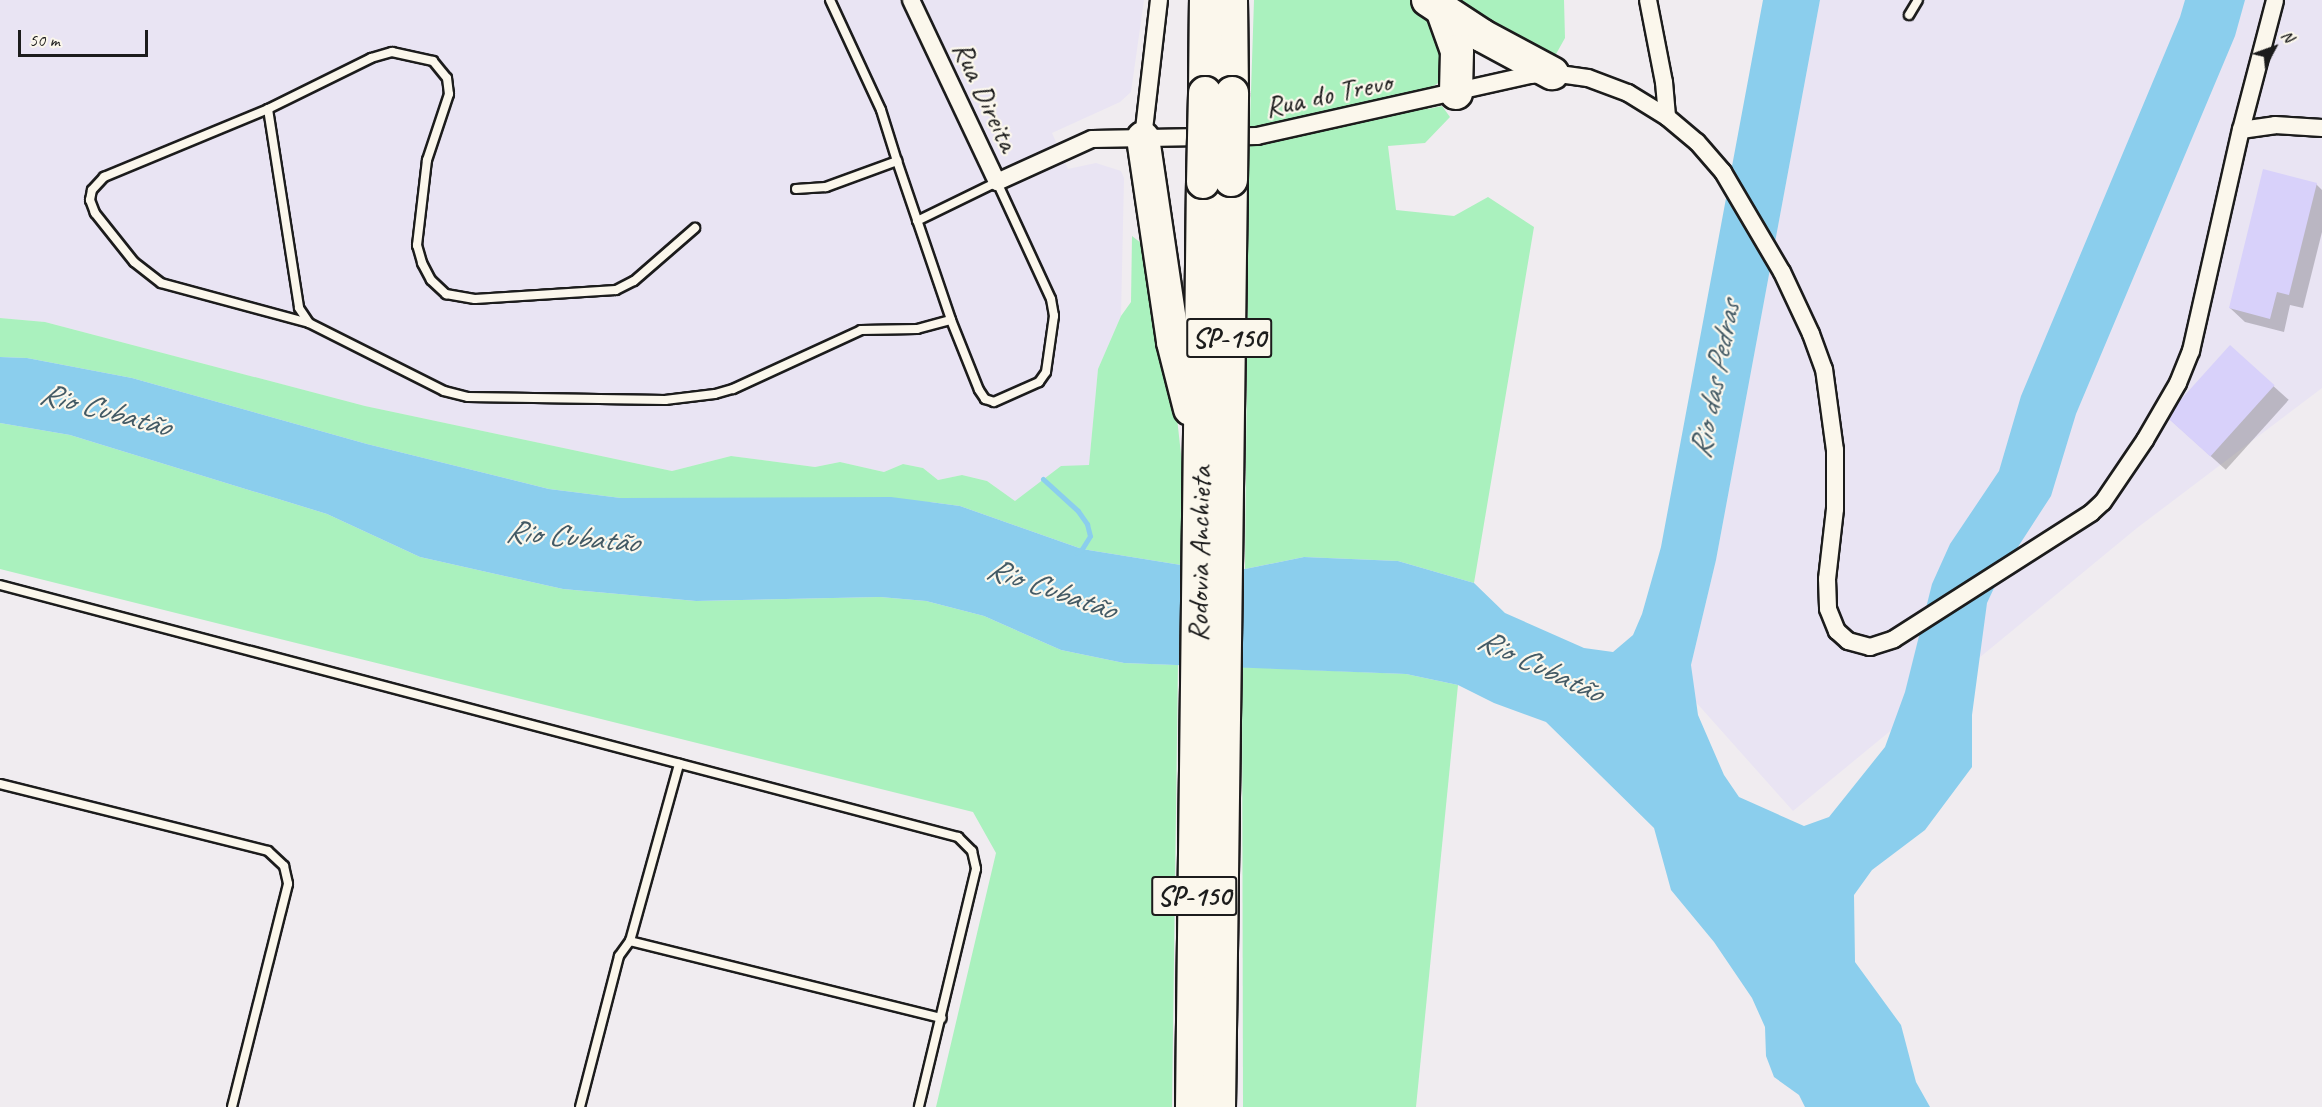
<!DOCTYPE html>
<meta charset="utf-8">
<style>
body{margin:0}
#map{position:relative;width:2322px;height:1107px;overflow:hidden;background:#f0ecf0;font-family:Caveat,sans-serif}
div>[style]{position:absolute}
[style*='--x']{left:calc(var(--x)*1px);top:calc(var(--y)*1px);width:calc(var(--w)*1px);rotate:calc(var(--a)*1deg)}
.built>*{inset:0;background:#e9e4f3}
.green>*{inset:0;background:#aaf1be}
.water>*{inset:0;background:#8bceed}
.shadow>*{inset:0;background:#0003;transform-origin:0 0}
.stream>*{height:5px;margin:-2.5px;padding:0 2.5px;transform-origin:2.5px;border-radius:2.5px;background:#8bceed}
.building>*{inset:0;background:#d8d1fa;transform-origin:0 0}
.roads{filter:drop-shadow(2px 0 #1c1c1c) drop-shadow(-2px 0 #1c1c1c) drop-shadow(0 2px #1c1c1c) drop-shadow(0 -2px #1c1c1c)}
.service>*{height:8px;margin:-4px;padding:0 4px;transform-origin:4px;border-radius:4px;background:#fbf7ec}
.minor>*{height:16px;margin:-8px;padding:0 8px;transform-origin:8px;border-radius:8px;background:#fbf7ec}
.motorway>*{height:32px;margin:-16px;padding:0 16px;transform-origin:16px;border-radius:16px;background:#fbf7ec}
.bridges{filter:drop-shadow(2px 0 #1c1c1c) drop-shadow(-2px 0 #1c1c1c) drop-shadow(0 2px #1c1c1c) drop-shadow(0 -2px #1c1c1c)}
.motorway-bridge>*{height:32px;margin:-16px;padding:0 16px;transform-origin:16px;border-radius:16px;background:#fbf7ec}
span{translate:-50% -50%;white-space:nowrap;text-align:center;line-height:1.15;-webkit-text-stroke:4.5px #fbf7ec;paint-order:stroke}
.shield-label span{padding:2px 4px;background:#fbf7ec;border:2px solid;border-radius:4px;-webkit-text-stroke-width:0}
.shield-label{font-size:28px;color:#1c1c1c;font-weight:700}
.street-label{font-size:30px;color:#1c1c1c}
.water-label{font-size:32px;color:#435a65;font-style:italic}
.north{position:absolute;left:2244px;top:18px;width:60px;height:60px;-webkit-text-stroke:4px #fbf7ec;paint-order:stroke;rotate:49deg;font-size:16px;font-weight:700;line-height:24px;text-align:center;color:#1c1c1c}
.north::after{content:'';display:block;margin:auto;width:21px;height:27px;background:#1c1c1c;clip-path:polygon(50% 0,100% 100%,50% 72%,0 100%)}
.scale{position:absolute;left:18px;top:30px;width:130px;height:27px;box-sizing:border-box;border:3px solid #1c1c1c;border-top:0;padding-left:8px;font-size:18px;line-height:21px;white-space:nowrap;color:#1c1c1c;-webkit-text-stroke:4px #fbf7ec;paint-order:stroke}
</style>
<div id="map">
<div class="built">
<i style="clip-path:polygon(0 0,1144px 0,1131px 92px,1120px 102px,1052px 133px,1068px 169px,1096px 163px,1121px 171px,1124px 178px,1121px 316px,1098px 369px,1089px 466px,1015px 501px,987px 481px,962px 475px,938px 480px,923px 468px,903px 464px,884px 472px,840px 462px,815px 467px,731px 456px,672px 471px,365px 406px,45px 322px,0 318px)"></i>
<i style="clip-path:polygon(1820px 0,2322px 0,2322px 388px,2137px 528px,1793px 811px,1694px 700px,1691px 665px,1716px 560px)"></i>
</div>
<div class="green">
<i style="clip-path:polygon(1254px 0,1564px 0,1565px 38px,1551px 63px,1473px 19px,1442px 56px,1440px 82px,1425px 91px,1428px 109px,1442px 106px,1450px 117px,1425px 143px,1388px 146px,1396px 210px,1454px 216px,1488px 197px,1534px 227px,1474px 583px,1398px 561px,1304px 557px,1245px 569px,1249px 152px)"></i>
<i style="clip-path:polygon(1132px 236px,1141px 243px,1159px 343px,1175px 400px,1184px 481px,1181px 565px,1082px 549px,960px 506px,930px 502px,621px 498px,549px 489px,367px 444px,132px 378px,27px 358px,0 357px,0 318px,45px 322px,365px 406px,672px 471px,731px 456px,815px 467px,840px 462px,884px 472px,903px 464px,923px 468px,938px 480px,962px 475px,987px 481px,1015px 501px,1061px 466px,1089px 465px,1098px 369px,1121px 316px,1131px 302px)"></i>
<i style="clip-path:polygon(0 423px,70px 435px,327px 514px,420px 557px,563px 589px,696px 601px,880px 597px,926px 601px,984px 616px,1061px 650px,1124px 663px,1178px 665px,1172px 1107px,936px 1107px,996px 853px,973px 812px,0 569px)"></i>
<i style="clip-path:polygon(1242px 667px,1406px 674px,1458px 685px,1416px 1107px,1243px 1107px)"></i>
</div>
<div class="water">
<i style="clip-path:polygon(1763px 0,1820px 0,1716px 560px,1691px 665px,1698px 715px,1724px 775px,1739px 797px,1804px 826px,1829px 817px,1885px 747px,1905px 692px,1932px 584px,1950px 544px,1999px 471px,2021px 396px,2180px 17px,2185px 0,2245px 0,2235px 36px,2076px 414px,2051px 496px,2001px 573px,1987px 603px,1972px 715px,1972px 767px,1925px 830px,1872px 870px,1854px 895px,1855px 962px,1901px 1025px,1916px 1082px,1930px 1107px,1805px 1107px,1799px 1095px,1774px 1077px,1766px 1056px,1765px 1027px,1752px 998px,1714px 942px,1671px 890px,1654px 828px,1546px 722px,1494px 703px,1458px 685px,1406px 674px,1124px 663px,1061px 650px,984px 616px,926px 601px,880px 597px,696px 601px,563px 589px,420px 557px,327px 514px,70px 435px,0 423px,0 357px,27px 358px,132px 378px,367px 444px,549px 489px,621px 498px,891px 497px,930px 502px,960px 506px,1082px 549px,1181px 565px,1245px 569px,1304px 557px,1398px 561px,1474px 583px,1505px 613px,1584px 648px,1613px 652px,1633px 635px,1642px 614px,1661px 547px)"></i>
</div>
<div class="shadow">
<i style="clip-path:polygon(2316px 184px,2322px 190px,2322px 232px,2303px 308px,2290px 305px,2284px 332px,2245px 322px,2230px 308px)"></i>
<i style="left:2230px;top:347px;width:79px;height:94px;rotate:42deg"></i>
</div>
<div class="stream">
<i style="--x:1043;--y:479;--w:47;--a:42.4"></i>
<i style="--x:1078;--y:511;--w:16;--a:55"></i>
<i style="--x:1087;--y:524;--w:12;--a:76"></i>
<i style="--x:1090;--y:536;--w:15;--a:122"></i>
<i style="--x:1082;--y:549;--w:7;--a:146"></i>
</div>
<div class="building">
<i style="clip-path:polygon(2263px 169px,2317px 183px,2289px 295px,2277px 292px,2270px 319px,2229px 308px)"></i>
<i style="left:2230px;top:345px;width:60px;height:96px;rotate:42deg"></i>
</div>
<div class="roads">
<div class="service">
<i style="--x:830;--y:0;--w:121;--a:65.1"></i>
<i style="--x:881;--y:110;--w:53;--a:72.6"></i>
<i style="--x:897;--y:161;--w:168;--a:71.2"></i>
<i style="--x:951;--y:320;--w:75;--a:68.2"></i>
<i style="--x:979;--y:390;--w:11;--a:56"></i>
<i style="--x:985;--y:399;--w:9;--a:18"></i>
<i style="--x:994;--y:402;--w:49;--a:-24"></i>
<i style="--x:1039;--y:382;--w:12;--a:-55"></i>
<i style="--x:1046;--y:372;--w:57;--a:-81.9"></i>
<i style="--x:1054;--y:316;--w:17;--a:-100"></i>
<i style="--x:1051;--y:299;--w:129;--a:-114.8"></i>
<i style="--x:997;--y:182;--w:89;--a:154"></i>
<i style="--x:1909;--y:15;--w:17;--a:-59"></i>
<i style="--x:268;--y:109;--w:201;--a:81.1"></i>
<i style="--x:299;--y:308;--w:18;--a:56"></i>
<i style="--x:309;--y:323;--w:151;--a:26.7"></i>
<i style="--x:444;--y:391;--w:25;--a:14"></i>
<i style="--x:468;--y:397;--w:197;--a:0.9"></i>
<i style="--x:665;--y:400;--w:50;--a:-6.8"></i>
<i style="--x:715;--y:394;--w:19;--a:-16"></i>
<i style="--x:733;--y:389;--w:141;--a:-24.7"></i>
<i style="--x:861;--y:330;--w:56;--a:-1"></i>
<i style="--x:917;--y:329;--w:35;--a:-15"></i>
<i style="--x:796;--y:189;--w:30;--a:-4"></i>
<i style="--x:826;--y:187;--w:76;--a:-20.1"></i>
<i style="--x:309;--y:323;--w:153;--a:-164.9"></i>
<i style="--x:161;--y:283;--w:34;--a:-142"></i>
<i style="--x:134;--y:262;--w:63;--a:-128.5"></i>
<i style="--x:95;--y:213;--w:14;--a:-111"></i>
<i style="--x:90;--y:200;--w:10;--a:-79"></i>
<i style="--x:92;--y:190;--w:18;--a:-47"></i>
<i style="--x:104;--y:177;--w:178;--a:-22.5"></i>
<i style="--x:268;--y:109;--w:115;--a:-26.3"></i>
<i style="--x:371;--y:58;--w:22;--a:-16"></i>
<i style="--x:392;--y:52;--w:42;--a:12.4"></i>
<i style="--x:433;--y:61;--w:22;--a:51"></i>
<i style="--x:447;--y:78;--w:16;--a:83"></i>
<i style="--x:449;--y:94;--w:70;--a:108.4"></i>
<i style="--x:427;--y:160;--w:86;--a:96.7"></i>
<i style="--x:417;--y:245;--w:19;--a:74"></i>
<i style="--x:422;--y:263;--w:19;--a:62"></i>
<i style="--x:431;--y:280;--w:21;--a:43"></i>
<i style="--x:446;--y:294;--w:29;--a:10"></i>
<i style="--x:475;--y:299;--w:141;--a:-3.7"></i>
<i style="--x:616;--y:290;--w:20;--a:-27"></i>
<i style="--x:634;--y:281;--w:81;--a:-41"></i>
<i style="--x:0;--y:585;--w:991;--a:14.74"></i>
<i style="--x:958;--y:837;--w:20;--a:45"></i>
<i style="--x:972;--y:851;--w:18;--a:77"></i>
<i style="--x:976;--y:869;--w:245;--a:103.5"></i>
<i style="--x:0;--y:784;--w:276;--a:14"></i>
<i style="--x:268;--y:851;--w:22;--a:43"></i>
<i style="--x:284;--y:866;--w:18;--a:77"></i>
<i style="--x:288;--y:884;--w:230;--a:104.1"></i>
<i style="--x:630;--y:941;--w:321;--a:13.9"></i>
<i style="--x:580;--y:1107;--w:156;--a:-75.5"></i>
<i style="--x:619;--y:956;--w:19;--a:-54"></i>
<i style="--x:630;--y:941;--w:184;--a:-74.5"></i>
</div>
<div class="minor">
<i style="--x:911;--y:0;--w:201;--a:64.7"></i>
<i style="--x:997;--y:182;--w:104;--a:-24.4"></i>
<i style="--x:1092;--y:139;--w:165;--a:-1"></i>
<i style="--x:1257;--y:136;--w:280;--a:-12.6"></i>
<i style="--x:1530;--y:75;--w:22;--a:-5"></i>
<i style="--x:1552;--y:73;--w:36;--a:8"></i>
<i style="--x:1588;--y:78;--w:43;--a:20.6"></i>
<i style="--x:1628;--y:93;--w:46;--a:31.6"></i>
<i style="--x:1667;--y:117;--w:39;--a:40"></i>
<i style="--x:1697;--y:142;--w:40;--a:49"></i>
<i style="--x:1723;--y:172;--w:116;--a:59.5"></i>
<i style="--x:1782;--y:272;--w:68;--a:64.9"></i>
<i style="--x:1811;--y:334;--w:37;--a:70"></i>
<i style="--x:1824;--y:369;--w:82;--a:82.3"></i>
<i style="--x:1835;--y:450;--w:59;--a:90"></i>
<i style="--x:1835;--y:509;--w:70;--a:96.5"></i>
<i style="--x:1827;--y:579;--w:30;--a:88"></i>
<i style="--x:1828;--y:609;--w:24;--a:68"></i>
<i style="--x:1837;--y:631;--w:15;--a:42"></i>
<i style="--x:1848;--y:641;--w:23;--a:15"></i>
<i style="--x:1870;--y:647;--w:25;--a:-18"></i>
<i style="--x:1894;--y:639;--w:234;--a:-32.6"></i>
<i style="--x:2091;--y:513;--w:16;--a:-43"></i>
<i style="--x:2103;--y:502;--w:75;--a:-55.9"></i>
<i style="--x:2145;--y:440;--w:66;--a:-59.9"></i>
<i style="--x:2178;--y:383;--w:35;--a:-68"></i>
<i style="--x:2191;--y:351;--w:227;--a:-77.3"></i>
<i style="--x:2241;--y:130;--w:134;--a:-75.3"></i>
<i style="--x:1648;--y:0;--w:84;--a:79"></i>
<i style="--x:1664;--y:82;--w:35;--a:85"></i>
<i style="--x:2241;--y:130;--w:34;--a:-8"></i>
<i style="--x:2275;--y:125;--w:47;--a:3.7"></i>
<i style="--x:1143;--y:138;--w:139;--a:-83.4"></i>
</div>
<div class="motorway">
<i style="--x:1231;--y:0;--w:93;--a:89.4"></i>
<i style="--x:1428;--y:0;--w:64;--a:33.4"></i>
<i style="--x:1481;--y:35;--w:81;--a:28.2"></i>
<i style="--x:1443;--y:12;--w:41;--a:70.3"></i>
<i style="--x:1457;--y:51;--w:42;--a:91.4"></i>
<i style="--x:1205;--y:93;--w:93;--a:-89.4"></i>
<i style="--x:1143;--y:138;--w:206;--a:81.6"></i>
<i style="--x:1173;--y:342;--w:69;--a:75.8"></i>
<i style="--x:1192;--y:1107;--w:925;--a:-89.32"></i>
<i style="--x:1219;--y:1107;--w:927;--a:-89.26"></i>
</div>
</div>
<div class="bridges">
<div class="motorway-bridge">
<i style="--x:1231;--y:180;--w:87;--a:-89.3"></i>
<i style="--x:1203;--y:182;--w:89;--a:-88.7"></i>
</div>
</div>
<div class="shield-label">
<span style="left:1229px;top:338px">SP-150</span>
<span style="left:1194px;top:896px">SP-150</span>
</div>
<div class="street-label">
<span style="left:1328px;top:94px;rotate:-12deg">Rua do Trevo</span>
<span style="left:986px;top:96px;rotate:65deg">Rua Direita</span>
<span style="left:1199px;top:554px;rotate:-89deg">Rodovia Anchieta</span>
</div>
<div class="water-label">
<span style="left:1715px;top:380px;rotate:-79deg">Rio das Pedras</span>
<span style="left:105px;top:410px;rotate:15deg">Rio Cubatão</span>
<span style="left:572px;top:537px;rotate:5deg">Rio Cubatão</span>
<span style="left:1051px;top:589px;rotate:19deg">Rio Cubatão</span>
<span style="left:1540px;top:666px;rotate:25deg">Rio Cubatão</span>
</div>
<div class="north">N</div>
<div class="scale">50 m</div>
</div>
